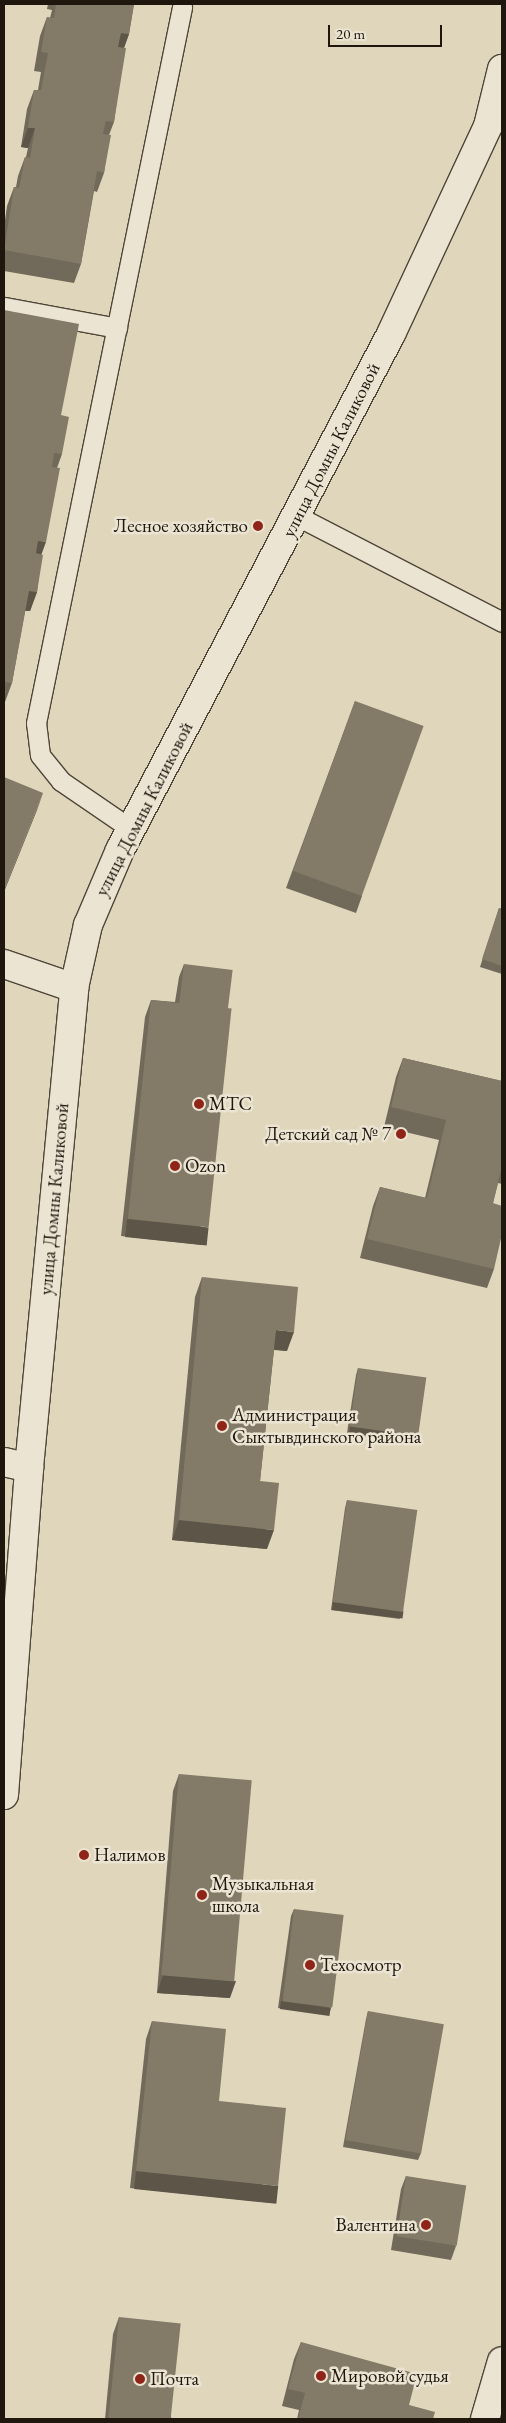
<!DOCTYPE html>
<meta charset="utf-8">
<style>
body{margin:0}
#map{position:relative;width:506px;height:2423px;overflow:hidden;background:#e0d6bb;font-family:"EB Garamond",serif}
div>[style]{position:absolute}
[style*='--x']{left:calc(var(--x)*1px);top:calc(var(--y)*1px);width:calc(var(--w)*1px);rotate:calc(var(--a)*1deg)}
.roads{filter:drop-shadow(1px 0 #4f4638) drop-shadow(-1px 0 #4f4638) drop-shadow(0 1px #4f4638) drop-shadow(0 -1px #4f4638)}
.lane>*{height:19px;margin:-9.5px;padding:0 9.5px;transform-origin:9.5px;border-radius:9.5px;background:#ebe4d3}
.street>*{height:28px;margin:-14px;padding:0 14px;transform-origin:14px;border-radius:14px;background:#ebe4d3}
.secondary>*{height:28px;margin:-14px;padding:0 14px;transform-origin:14px;border-radius:14px;background:#ebe4d3}
.wall>*{inset:0;background:#716959}
.shaded-wall>*{inset:0;background:#5c5548;transform-origin:0 0}
.building>*{inset:0;background:#837a67;transform-origin:0 0}
.dots>*{width:14px;height:14px;translate:-50% -50%;box-sizing:border-box;border:2px solid #ebe4d3;border-radius:50%}
span{translate:-50% -50%;white-space:nowrap;text-align:center;line-height:1.15;-webkit-text-stroke:5px #ebe4d3;paint-order:stroke}
.street-label{font-size:19px;color:#1f160d}
.poi-label{font-size:19px;color:#1f160d}
.right{translate:-100% -50%;text-align:right}
.left{translate:0 -50%;text-align:left}
.frame{position:absolute;inset:0;border:5px solid #1f160d;pointer-events:none}
.scale{position:absolute;left:328px;top:25px;width:114px;height:22px;box-sizing:border-box;border:2px solid #1f160d;border-top:0;padding-left:6px;font-size:15px;line-height:18px;white-space:nowrap;color:#1f160d;-webkit-text-stroke:4px #ebe4d3;paint-order:stroke}
</style>
<div id="map">
<div class="roads">
<div class="lane">
<i style="--x:4;--y:307;--w:115;--a:10.5"></i>
<i style="--x:297;--y:516;--w:231;--a:27.3"></i>
<i style="--x:131;--y:829;--w:85;--a:-145.6"></i>
<i style="--x:61;--y:781;--w:33;--a:-129"></i>
<i style="--x:40;--y:755;--w:32;--a:-97"></i>
<i style="--x:36;--y:723;--w:731;--a:-78.47"></i>
</div>
<div class="street">
<i style="--x:4;--y:964;--w:74;--a:18.9"></i>
<i style="--x:4;--y:1462;--w:26;--a:13"></i>
<i style="--x:485;--y:2419;--w:60;--a:-73.7"></i>
</div>
<div class="secondary">
<i style="--x:4;--y:1795;--w:328;--a:-85.6"></i>
<i style="--x:29;--y:1468;--w:482;--a:-84.6"></i>
<i style="--x:74;--y:988;--w:65;--a:-77.5"></i>
<i style="--x:88;--y:925;--w:82;--a:-66.9"></i>
<i style="--x:120;--y:850;--w:583;--a:-62.29"></i>
<i style="--x:391;--y:334;--w:230;--a:-65"></i>
<i style="--x:488;--y:126;--w:59;--a:-76.2"></i>
</div>
</div>
<div class="wall">
<i style="clip-path:polygon(48px 4px,134px 4px,129px 34px,124px 48px,114px 122px,109px 135px,104px 173px,97px 192px,94px 191px,81px 264px,74px 283px,4px 271px,4px 227px,7px 206px,14px 187px,16px 187px,18px 176px,25px 157px,26px 157px,28px 148px,21px 147px,27px 109px,34px 90px,38px 90px,41px 72px,34px 71px,40px 36px,47px 17px,50px 18px,52px 10px,47px 9px)"></i>
<i style="clip-path:polygon(4px 310px,61px 415px,62px 454px,57px 468px,41px 555px,37px 592px,30px 611px,25px 611px,12px 683px,5px 702px,4px 702px)"></i>
<i style="clip-path:polygon(355px 701px,362px 896px,356px 913px,286px 888px)"></i>
<i style="clip-path:polygon(499px 908px,502px 909px,502px 974px,480px 967px)"></i>
<i style="clip-path:polygon(184px 964px,202px 1245px,121px 1236px,145px 1017px,151px 1000px,175px 1002px,179px 977px)"></i>
<i style="clip-path:polygon(403px 1058px,502px 1081px,502px 1184px,498px 1183px,493px 1203px,494px 1269px,487px 1288px,360px 1258px,373px 1206px,380px 1187px,425px 1198px,439px 1140px,384px 1127px,396px 1077px)"></i>
<i style="clip-path:polygon(202px 1277px,287px 1351px,274px 1350px,260px 1481px,267px 1549px,172px 1540px,195px 1297px)"></i>
<i style="clip-path:polygon(358px 1368px,415px 1443px,347px 1433px,356px 1375px)"></i>
<i style="clip-path:polygon(347px 1500px,400px 1619px,331px 1610px,345px 1508px)"></i>
<i style="clip-path:polygon(179px 1774px,230px 1998px,157px 1993px,173px 1791px)"></i>
<i style="clip-path:polygon(294px 1909px,331px 2008px,329px 2015px,278px 2008px,291px 1916px)"></i>
<i style="clip-path:polygon(368px 2011px,421px 2153px,418px 2160px,343px 2147px,366px 2019px)"></i>
<i style="clip-path:polygon(152px 2021px,219px 2101px,272px 2203px,130px 2188px,146px 2039px)"></i>
<i style="clip-path:polygon(406px 2176px,456px 2246px,451px 2260px,391px 2250px,401px 2189px)"></i>
<i style="clip-path:polygon(119px 2317px,172px 2419px,105px 2419px,113px 2334px)"></i>
<i style="clip-path:polygon(301px 2342px,433px 2419px,297px 2419px,299px 2410px,282px 2406px,294px 2359px)"></i>
</div>
<div class="shaded-wall">
<i style="clip-path:polygon(121px 33px,129px 34px,122px 53px,114px 52px)"></i>
<i style="clip-path:polygon(28px 128px,35px 128px,28px 148px,21px 147px)"></i>
<i style="clip-path:polygon(38px 541px,46px 542px,39px 561px,31px 560px)"></i>
<i style="clip-path:polygon(29px 591px,37px 592px,30px 611px,22px 610px)"></i>
<i style="clip-path:polygon(43px 793px,37px 810px,4px 892px,4px 890px)"></i>
<i style="left:127px;top:1219px;width:82px;height:18px;rotate:6deg"></i>
<i style="clip-path:polygon(276px 1330px,294px 1332px,287px 1351px,269px 1349px)"></i>
<i style="left:350px;top:1426px;width:68px;height:8px;rotate:8deg"></i>
<i style="clip-path:polygon(179px 1520px,274px 1530px,267px 1549px,172px 1540px)"></i>
<i style="left:333px;top:1602px;width:71px;height:8px;rotate:7deg"></i>
<i style="clip-path:polygon(163px 1975px,236px 1981px,230px 1998px,157px 1993px)"></i>
<i style="left:281px;top:2001px;width:50px;height:8px;rotate:8deg"></i>
<i style="left:136px;top:2171px;width:143px;height:18px;rotate:6deg"></i>
</div>
<div class="building">
<i style="clip-path:polygon(56px 4px,134px 4px,129px 34px,121px 33px,118px 47px,126px 48px,114px 122px,106px 121px,103px 134px,111px 135px,104px 173px,97px 171px,81px 264px,4px 250px,14px 187px,19px 188px,25px 157px,30px 158px,35px 128px,28px 128px,34px 90px,41px 90px,48px 53px,41px 52px,47px 17px,54px 18px)"></i>
<i style="clip-path:polygon(4px 310px,79px 324px,61px 415px,69px 417px,62px 454px,54px 453px,52px 467px,60px 468px,46px 542px,38px 541px,36px 553px,43px 555px,37px 592px,29px 591px,12px 683px,4px 682px)"></i>
<i style="left:355px;top:701px;width:73px;height:181px;rotate:20deg"></i>
<i style="clip-path:polygon(4px 777px,43px 793px,4px 890px)"></i>
<i style="clip-path:polygon(499px 908px,502px 909px,502px 966px,482px 959px)"></i>
<i style="left:184px;top:964px;width:49px;height:40px;rotate:7deg"></i>
<i style="left:151px;top:1000px;width:81px;height:220px;rotate:6deg"></i>
<i style="clip-path:polygon(403px 1058px,502px 1081px,502px 1166px,493px 1203px,502px 1206px,502px 1234px,494px 1269px,367px 1239px,380px 1187px,427px 1198px,446px 1120px,391px 1107px)"></i>
<i style="clip-path:polygon(202px 1277px,298px 1287px,294px 1332px,276px 1330px,260px 1481px,279px 1483px,274px 1530px,179px 1520px)"></i>
<i style="left:358px;top:1368px;width:69px;height:59px;rotate:8deg"></i>
<i style="left:347px;top:1500px;width:71px;height:103px;rotate:8deg"></i>
<i style="left:179px;top:1774px;width:73px;height:202px;rotate:5deg"></i>
<i style="left:294px;top:1909px;width:50px;height:93px;rotate:7deg"></i>
<i style="left:368px;top:2011px;width:77px;height:131px;rotate:10deg"></i>
<i style="clip-path:polygon(152px 2021px,226px 2029px,219px 2101px,286px 2108px,278px 2186px,136px 2171px)"></i>
<i style="left:406px;top:2176px;width:61px;height:61px;rotate:9deg"></i>
<i style="left:119px;top:2317px;width:62px;height:102px;rotate:6deg"></i>
<i style="clip-path:polygon(301px 2342px,417px 2374px,409px 2405px,435px 2412px,433px 2419px,298px 2419px,305px 2393px,288px 2389px)"></i>
</div>
<div class="dots">
<i style="left:258px;top:526px;background:#8f2418"></i>
<i style="left:199px;top:1104px;background:#8f2418"></i>
<i style="left:401px;top:1134px;background:#8f2418"></i>
<i style="left:175px;top:1166px;background:#8f2418"></i>
<i style="left:222px;top:1426px;background:#8f2418"></i>
<i style="left:84px;top:1855px;background:#8f2418"></i>
<i style="left:202px;top:1895px;background:#8f2418"></i>
<i style="left:310px;top:1965px;background:#8f2418"></i>
<i style="left:426px;top:2225px;background:#8f2418"></i>
<i style="left:321px;top:2376px;background:#8f2418"></i>
<i style="left:140px;top:2379px;background:#8f2418"></i>
</div>
<div class="street-label">
<span style="left:331px;top:450px;rotate:-63deg">улица Домны Каликовой</span>
<span style="left:144px;top:809px;rotate:-63deg">улица Домны Каликовой</span>
<span style="left:54px;top:1199px;rotate:-85deg">улица Домны Каликовой</span>
</div>
<div class="poi-label">
<span class="right" style="left:248px;top:526px">Лесное хозяйство</span>
<span class="left" style="left:209px;top:1104px">МТС</span>
<span class="right" style="left:391px;top:1134px">Детский сад № 7</span>
<span class="left" style="left:185px;top:1166px">Ozon</span>
<span class="left" style="left:232px;top:1426px">Администрация<br>Сыктывдинского района</span>
<span class="left" style="left:94px;top:1855px">Налимов</span>
<span class="left" style="left:212px;top:1895px">Музыкальная<br>школа</span>
<span class="left" style="left:320px;top:1965px">Техосмотр</span>
<span class="right" style="left:416px;top:2225px">Валентина</span>
<span class="left" style="left:331px;top:2376px">Мировой судья</span>
<span class="left" style="left:150px;top:2379px">Почта</span>
</div>
<div class="frame"></div>
<div class="scale">20 m</div>
</div>
